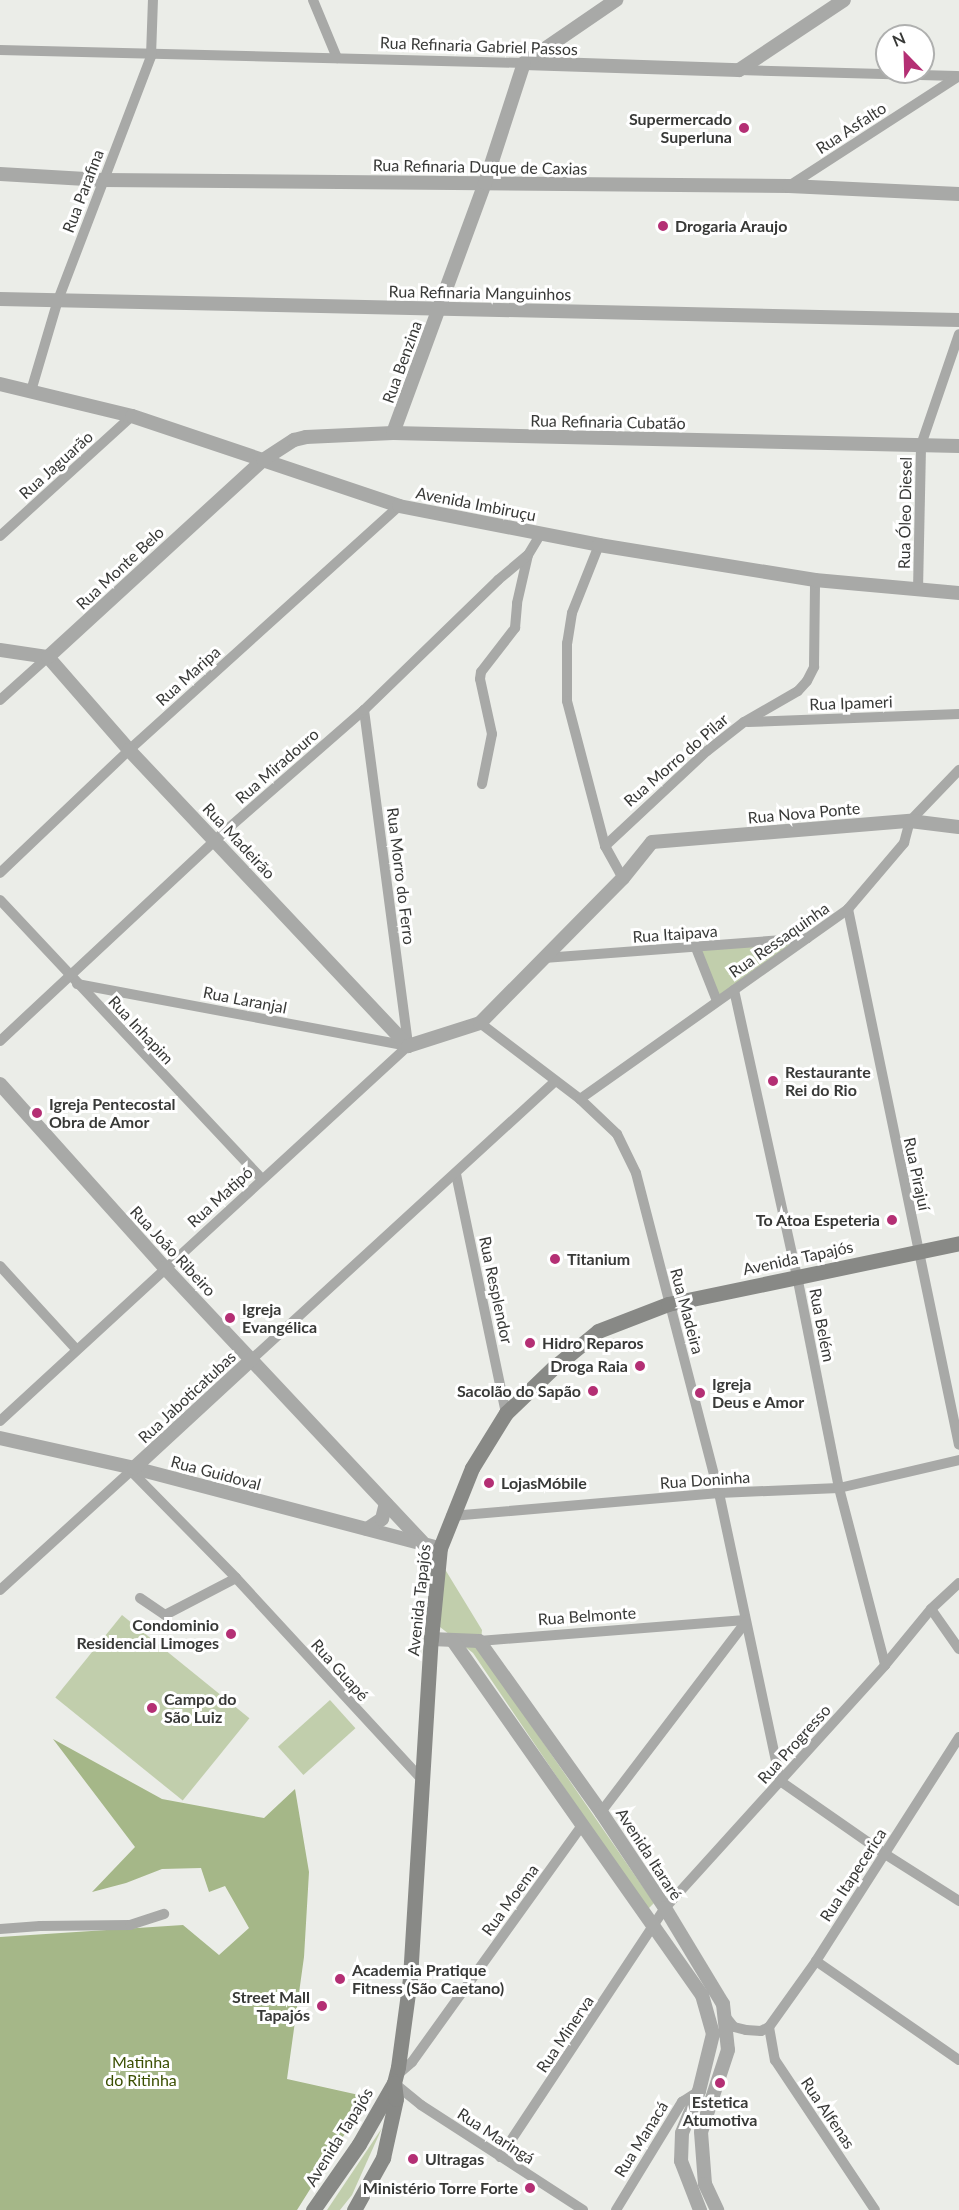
<!DOCTYPE html>
<meta charset="utf-8">
<style>
body{margin:0}
#map{position:relative;width:959px;height:2210px;overflow:hidden;background:#ebede8;font-family:Lato,sans-serif}
div>[style]{position:absolute}
[style*='--x']{left:calc(var(--x)*1px);top:calc(var(--y)*1px);width:calc(var(--w)*1px);rotate:calc(var(--a)*1deg)}
.green>*{inset:0;background:#c1ceac;transform-origin:0 0}
.forest>*{inset:0;background:#a5b788}
.minor>*{height:10px;margin:-5px;padding:0 5px;transform-origin:5px;border-radius:5px;background:#a8a9a7}
.tertiary>*{height:14px;margin:-7px;padding:0 7px;transform-origin:7px;border-radius:7px;background:#a8a9a7}
.secondary>*{height:15px;margin:-7.5px;padding:0 7.5px;transform-origin:7.5px;border-radius:7.5px;background:#888986}
.dots>*{width:16px;height:16px;translate:-50% -50%;box-sizing:border-box;border:3px solid #fff;border-radius:50%}
span{translate:-50% -50%;white-space:nowrap;text-align:center;line-height:1.15;-webkit-text-stroke:6px #fff;paint-order:stroke}
.street-label{font-size:16px;color:#383937}
.poi-label{font-size:16px;color:#383937;font-weight:700}
.right{translate:-100% -50%;text-align:right}
.left{translate:0 -50%;text-align:left}
.park-label{font-size:16px;color:#3b4f02}
.north{position:absolute;left:875px;top:24px;width:60px;height:60px;box-sizing:border-box;background:#fff;border:2px solid #afb0af;border-radius:50%;rotate:337deg;font-size:16px;font-weight:700;line-height:24px;text-align:center;color:#383937}
.north::after{content:'';display:block;margin:auto;width:21px;height:27px;background:#b42f74;clip-path:polygon(50% 0,100% 100%,50% 72%,0 100%)}
</style>
<div id="map">
<div class="green">
<i style="clip-path:polygon(803px 940px,718px 999px,700px 950px)"></i>
<i style="clip-path:polygon(443px 1566px,482px 1630px,480px 1651px,654px 1903px,647px 1910px,473px 1653px,440px 1627px)"></i>
<i style="left:122px;top:1615px;width:164px;height:106px;rotate:39deg"></i>
<i style="left:330px;top:1700px;width:38px;height:70px;rotate:48deg"></i>
<i style="clip-path:polygon(382px 2128px,352px 2195px,340px 2210px,327px 2210px)"></i>
</div>
<div class="forest">
<i style="clip-path:polygon(53px 1739px,162px 1799px,264px 1818px,295px 1789px,309px 1872px,304px 1957px,287px 2079px,368px 2097px,297px 2210px,0 2210px,0 1937px,183px 1925px,219px 1955px,249px 1928px,225px 1886px,209px 1892px,201px 1868px,162px 1869px,126px 1883px,92px 1892px,135px 1847px)"></i>
</div>
<div class="minor">
<i style="--x:313;--y:0;--w:63;--a:67.5"></i>
<i style="--x:0;--y:50;--w:524;--a:1.42"></i>
<i style="--x:739;--y:70;--w:218;--a:1.6"></i>
<i style="--x:789;--y:186;--w:202;--a:-32.9"></i>
<i style="--x:31;--y:391;--w:95;--a:-73.5"></i>
<i style="--x:58;--y:300;--w:261;--a:-69.1"></i>
<i style="--x:151;--y:56;--w:56;--a:-88"></i>
<i style="--x:0;--y:536;--w:178;--a:-42.3"></i>
<i style="--x:599;--y:545;--w:73;--a:111.7"></i>
<i style="--x:572;--y:613;--w:30;--a:99"></i>
<i style="--x:567;--y:643;--w:58;--a:90"></i>
<i style="--x:567;--y:701;--w:150;--a:75.3"></i>
<i style="--x:605;--y:846;--w:37;--a:61"></i>
<i style="--x:918;--y:590;--w:145;--a:-88.8"></i>
<i style="--x:921;--y:445;--w:117;--a:-71.1"></i>
<i style="--x:0;--y:700;--w:64;--a:-41.9"></i>
<i style="--x:364;--y:710;--w:339;--a:82.5"></i>
<i style="--x:748;--y:722;--w:211;--a:-2.2"></i>
<i style="--x:482;--y:784;--w:51;--a:-78.7"></i>
<i style="--x:492;--y:734;--w:56;--a:-102.3"></i>
<i style="--x:480;--y:679;--w:7;--a:-82"></i>
<i style="--x:481;--y:672;--w:56;--a:-52.3"></i>
<i style="--x:515;--y:628;--w:25;--a:-85"></i>
<i style="--x:517;--y:603;--w:49;--a:-77.1"></i>
<i style="--x:605;--y:846;--w:139;--a:-43"></i>
<i style="--x:707;--y:751;--w:47;--a:-38.1"></i>
<i style="--x:744;--y:722;--w:62;--a:-29.9"></i>
<i style="--x:798;--y:691;--w:13;--a:-48"></i>
<i style="--x:807;--y:681;--w:16;--a:-63"></i>
<i style="--x:814;--y:667;--w:87;--a:-89.3"></i>
<i style="--x:0;--y:873;--w:178;--a:-43.6"></i>
<i style="--x:129;--y:750;--w:364;--a:-42.1"></i>
<i style="--x:0;--y:900;--w:383;--a:46.8"></i>
<i style="--x:848;--y:909;--w:547;--a:78.3"></i>
<i style="--x:696;--y:948;--w:57;--a:68.4"></i>
<i style="--x:544;--y:958;--w:264;--a:-4.3"></i>
<i style="--x:77;--y:984;--w:337;--a:10.6"></i>
<i style="--x:734;--y:990;--w:293;--a:77.6"></i>
<i style="--x:797;--y:1276;--w:216;--a:78.8"></i>
<i style="--x:839;--y:1488;--w:183;--a:75.4"></i>
<i style="--x:480;--y:1023;--w:126;--a:37.2"></i>
<i style="--x:580;--y:1099;--w:51;--a:43.4"></i>
<i style="--x:617;--y:1134;--w:43;--a:64"></i>
<i style="--x:636;--y:1173;--w:331;--a:75.5"></i>
<i style="--x:719;--y:1493;--w:294;--a:78"></i>
<i style="--x:0;--y:1041;--w:305;--a:-43"></i>
<i style="--x:223;--y:833;--w:187;--a:-41.1"></i>
<i style="--x:364;--y:710;--w:187;--a:-44.1"></i>
<i style="--x:498;--y:580;--w:39;--a:-40"></i>
<i style="--x:528;--y:555;--w:26;--a:-59"></i>
<i style="--x:580;--y:1099;--w:329;--a:-35.3"></i>
<i style="--x:848;--y:909;--w:87;--a:-49.7"></i>
<i style="--x:904;--y:843;--w:23;--a:-75"></i>
<i style="--x:910;--y:821;--w:71;--a:-46.1"></i>
<i style="--x:456;--y:1174;--w:244;--a:78.2"></i>
<i style="--x:0;--y:1266;--w:113;--a:47.5"></i>
<i style="--x:252;--y:1359;--w:411;--a:-42.5"></i>
<i style="--x:0;--y:1421;--w:554;--a:-42.59"></i>
<i style="--x:132;--y:1472;--w:148;--a:45.5"></i>
<i style="--x:236;--y:1578;--w:276;--a:47.3"></i>
<i style="--x:451;--y:1516;--w:269;--a:-4.9"></i>
<i style="--x:719;--y:1493;--w:120;--a:-2.4"></i>
<i style="--x:839;--y:1488;--w:123;--a:-13.1"></i>
<i style="--x:0;--y:1590;--w:181;--a:-42.3"></i>
<i style="--x:140;--y:1598;--w:30;--a:34"></i>
<i style="--x:165;--y:1615;--w:80;--a:-27.5"></i>
<i style="--x:931;--y:1609;--w:49;--a:55"></i>
<i style="--x:479;--y:1641;--w:267;--a:-4.5"></i>
<i style="--x:780;--y:1781;--w:128;--a:34.8"></i>
<i style="--x:885;--y:1854;--w:88;--a:32.4"></i>
<i style="--x:601;--y:1812;--w:239;--a:-52.7"></i>
<i style="--x:0;--y:1929;--w:40;--a:-4.3"></i>
<i style="--x:40;--y:1926;--w:90;--a:-0.6"></i>
<i style="--x:130;--y:1925;--w:36;--a:-18"></i>
<i style="--x:816;--y:1961;--w:174;--a:34.7"></i>
<i style="--x:725;--y:2016;--w:14;--a:51"></i>
<i style="--x:734;--y:2027;--w:12;--a:14"></i>
<i style="--x:746;--y:2030;--w:15;--a:4"></i>
<i style="--x:761;--y:2031;--w:9;--a:-27"></i>
<i style="--x:769;--y:2027;--w:81;--a:-54.5"></i>
<i style="--x:816;--y:1961;--w:266;--a:-57.4"></i>
<i style="--x:769;--y:2027;--w:34;--a:80"></i>
<i style="--x:775;--y:2060;--w:180;--a:56.3"></i>
<i style="--x:396;--y:2076;--w:21;--a:-41"></i>
<i style="--x:412;--y:2062;--w:292;--a:-54.3"></i>
<i style="--x:394;--y:2083;--w:35;--a:39"></i>
<i style="--x:421;--y:2105;--w:193;--a:32.9"></i>
<i style="--x:500;--y:2157;--w:299;--a:-56.5"></i>
<i style="--x:665;--y:1908;--w:328;--a:-47.8"></i>
<i style="--x:885;--y:1665;--w:72;--a:-50.6"></i>
<i style="--x:931;--y:1609;--w:38;--a:-43"></i>
<i style="--x:616;--y:2210;--w:127;--a:-58.6"></i>
<i style="--x:682;--y:2102;--w:20;--a:-33"></i>
</div>
<div class="tertiary">
<i style="--x:524;--y:63;--w:215;--a:1.9"></i>
<i style="--x:739;--y:70;--w:126;--a:-33.7"></i>
<i style="--x:524;--y:63;--w:112;--a:-34.4"></i>
<i style="--x:0;--y:174;--w:103;--a:3.3"></i>
<i style="--x:103;--y:180;--w:686;--a:0.5"></i>
<i style="--x:789;--y:186;--w:170;--a:2.7"></i>
<i style="--x:0;--y:299;--w:959;--a:1.25"></i>
<i style="--x:0;--y:384;--w:136;--a:13.6"></i>
<i style="--x:132;--y:416;--w:282;--a:18.6"></i>
<i style="--x:399;--y:506;--w:204;--a:11"></i>
<i style="--x:599;--y:545;--w:219;--a:9.2"></i>
<i style="--x:815;--y:580;--w:145;--a:5.2"></i>
<i style="--x:393;--y:433;--w:266;--a:-69.8"></i>
<i style="--x:485;--y:183;--w:126;--a:-72"></i>
<i style="--x:0;--y:650;--w:49;--a:8.3"></i>
<i style="--x:48;--y:657;--w:123;--a:48.9"></i>
<i style="--x:129;--y:750;--w:407;--a:46.7"></i>
<i style="--x:408;--y:1046;--w:76;--a:-17.7"></i>
<i style="--x:480;--y:1023;--w:204;--a:-45.4"></i>
<i style="--x:623;--y:878;--w:46;--a:-51.1"></i>
<i style="--x:652;--y:842;--w:259;--a:-4.7"></i>
<i style="--x:910;--y:821;--w:49;--a:7"></i>
<i style="--x:48;--y:657;--w:292;--a:-42.5"></i>
<i style="--x:263;--y:460;--w:37;--a:-33"></i>
<i style="--x:294;--y:440;--w:12;--a:-14"></i>
<i style="--x:306;--y:437;--w:87;--a:-2.6"></i>
<i style="--x:393;--y:433;--w:566;--a:1.32"></i>
<i style="--x:0;--y:1084;--w:247;--a:48.1"></i>
<i style="--x:165;--y:1268;--w:376;--a:46.8"></i>
<i style="--x:0;--y:1438;--w:137;--a:12.6"></i>
<i style="--x:134;--y:1468;--w:316;--a:14.7"></i>
<i style="--x:134;--y:1468;--w:161;--a:-42.7"></i>
<i style="--x:367;--y:1529;--w:18;--a:-34"></i>
<i style="--x:382;--y:1519;--w:16;--a:-76"></i>
<i style="--x:431;--y:1639;--w:48;--a:2.4"></i>
<i style="--x:479;--y:1641;--w:210;--a:54.5"></i>
<i style="--x:601;--y:1812;--w:115;--a:56.3"></i>
<i style="--x:665;--y:1908;--w:112;--a:58.9"></i>
<i style="--x:723;--y:2004;--w:46;--a:83.8"></i>
<i style="--x:728;--y:2050;--w:86;--a:108.2"></i>
<i style="--x:701;--y:2132;--w:52;--a:85.6"></i>
<i style="--x:705;--y:2184;--w:29;--a:65"></i>
<i style="--x:453;--y:1641;--w:433;--a:54.9"></i>
<i style="--x:702;--y:1995;--w:41;--a:74.2"></i>
<i style="--x:713;--y:2034;--w:59;--a:103.8"></i>
<i style="--x:699;--y:2091;--w:45;--a:112"></i>
<i style="--x:682;--y:2133;--w:28;--a:92"></i>
<i style="--x:681;--y:2161;--w:53;--a:68.8"></i>
</div>
<div class="secondary">
<i style="--x:313;--y:2210;--w:80;--a:-55.1"></i>
<i style="--x:359;--y:2144;--w:70;--a:-60.2"></i>
<i style="--x:394;--y:2083;--w:16;--a:-76"></i>
<i style="--x:398;--y:2067;--w:90;--a:-82.3"></i>
<i style="--x:410;--y:1978;--w:340;--a:-86.5"></i>
<i style="--x:431;--y:1639;--w:91;--a:-84.4"></i>
<i style="--x:440;--y:1548;--w:86;--a:-68.2"></i>
<i style="--x:472;--y:1468;--w:65;--a:-58.3"></i>
<i style="--x:506;--y:1413;--w:65;--a:-43.8"></i>
<i style="--x:553;--y:1368;--w:58;--a:-39.4"></i>
<i style="--x:598;--y:1331;--w:75;--a:-21.1"></i>
<i style="--x:668;--y:1304;--w:297;--a:-11.8"></i>
<i style="--x:354;--y:2210;--w:60;--a:-60.9"></i>
<i style="--x:383;--y:2158;--w:60;--a:-77.6"></i>
<i style="--x:396;--y:2099;--w:16;--a:-97"></i>
</div>
<div class="dots">
<i style="left:744px;top:128px;background:#b42f74"></i>
<i style="left:663px;top:226px;background:#b42f74"></i>
<i style="left:773px;top:1081px;background:#b42f74"></i>
<i style="left:37px;top:1113px;background:#b42f74"></i>
<i style="left:892px;top:1220px;background:#b42f74"></i>
<i style="left:555px;top:1259px;background:#b42f74"></i>
<i style="left:230px;top:1318px;background:#b42f74"></i>
<i style="left:530px;top:1343px;background:#b42f74"></i>
<i style="left:640px;top:1366px;background:#b42f74"></i>
<i style="left:593px;top:1391px;background:#b42f74"></i>
<i style="left:700px;top:1393px;background:#b42f74"></i>
<i style="left:489px;top:1483px;background:#b42f74"></i>
<i style="left:231px;top:1634px;background:#b42f74"></i>
<i style="left:152px;top:1708px;background:#b42f74"></i>
<i style="left:340px;top:1979px;background:#b42f74"></i>
<i style="left:322px;top:2006px;background:#b42f74"></i>
<i style="left:720px;top:2083px;background:#b42f74"></i>
<i style="left:413px;top:2159px;background:#b42f74"></i>
<i style="left:530px;top:2188px;background:#b42f74"></i>
</div>
<div class="street-label">
<span style="left:479px;top:46px;rotate:2deg">Rua Refinaria Gabriel Passos</span>
<span style="left:851px;top:128px;rotate:-33deg">Rua Asfalto</span>
<span style="left:480px;top:167px;rotate:1deg">Rua Refinaria Duque de Caxias</span>
<span style="left:83px;top:191px;rotate:-69deg">Rua Parafina</span>
<span style="left:480px;top:293px;rotate:1deg">Rua Refinaria Manguinhos</span>
<span style="left:402px;top:362px;rotate:-70deg">Rua Benzina</span>
<span style="left:608px;top:422px;rotate:1deg">Rua Refinaria Cubatão</span>
<span style="left:56px;top:465px;rotate:-42deg">Rua Jaguarão</span>
<span style="left:476px;top:504px;rotate:11deg">Avenida Imbiruçu</span>
<span style="left:905px;top:513px;rotate:-89deg">Rua Óleo Diesel</span>
<span style="left:120px;top:568px;rotate:-43deg">Rua Monte Belo</span>
<span style="left:188px;top:676px;rotate:-42deg">Rua Maripa</span>
<span style="left:851px;top:703px;rotate:-2deg">Rua Ipameri</span>
<span style="left:676px;top:760px;rotate:-41deg">Rua Morro do Pilar</span>
<span style="left:277px;top:766px;rotate:-41deg">Rua Miradouro</span>
<span style="left:804px;top:813px;rotate:-5deg">Rua Nova Ponte</span>
<span style="left:239px;top:841px;rotate:47deg">Rua Madeirão</span>
<span style="left:401px;top:876px;rotate:83deg">Rua Morro do Ferro</span>
<span style="left:675px;top:934px;rotate:-4deg">Rua Itaipava</span>
<span style="left:779px;top:940px;rotate:-35deg">Rua Ressaquinha</span>
<span style="left:245px;top:1000px;rotate:11deg">Rua Laranjal</span>
<span style="left:141px;top:1030px;rotate:47deg">Rua Inhapim</span>
<span style="left:917px;top:1174px;rotate:78deg">Rua Pirajuí</span>
<span style="left:220px;top:1197px;rotate:-42deg">Rua Matipó</span>
<span style="left:173px;top:1251px;rotate:47deg">Rua João Ribeiro</span>
<span style="left:798px;top:1258px;rotate:-12deg">Avenida Tapajós</span>
<span style="left:496px;top:1290px;rotate:78deg">Rua Resplendor</span>
<span style="left:687px;top:1311px;rotate:75deg">Rua Madeira</span>
<span style="left:822px;top:1325px;rotate:79deg">Rua Belém</span>
<span style="left:187px;top:1397px;rotate:-43deg">Rua Jaboticatubas</span>
<span style="left:216px;top:1473px;rotate:15deg">Rua Guidoval</span>
<span style="left:705px;top:1480px;rotate:-4deg">Rua Doninha</span>
<span style="left:419px;top:1600px;rotate:-84deg">Avenida Tapajós</span>
<span style="left:587px;top:1616px;rotate:-4deg">Rua Belmonte</span>
<span style="left:340px;top:1670px;rotate:48deg">Rua Guapé</span>
<span style="left:794px;top:1744px;rotate:-48deg">Rua Progresso</span>
<span style="left:649px;top:1854px;rotate:57deg">Avenida Itararé</span>
<span style="left:853px;top:1875px;rotate:-57deg">Rua Itapecerica</span>
<span style="left:510px;top:1900px;rotate:-54deg">Rua Moema</span>
<span style="left:565px;top:2034px;rotate:-56deg">Rua Minerva</span>
<span style="left:828px;top:2113px;rotate:56deg">Rua Alfenas</span>
<span style="left:496px;top:2136px;rotate:33deg">Rua Maringá</span>
<span style="left:339px;top:2137px;rotate:-58deg">Avenida Tapajós</span>
<span style="left:641px;top:2139px;rotate:-58deg">Rua Manacá</span>
</div>
<div class="poi-label">
<span class="right" style="left:732px;top:128px">Supermercado<br>Superluna</span>
<span class="left" style="left:675px;top:226px">Drogaria Araujo</span>
<span class="left" style="left:785px;top:1081px">Restaurante<br>Rei do Rio</span>
<span class="left" style="left:49px;top:1113px">Igreja Pentecostal<br>Obra de Amor</span>
<span class="right" style="left:880px;top:1220px">To Atoa Espeteria</span>
<span class="left" style="left:567px;top:1259px">Titanium</span>
<span class="left" style="left:242px;top:1318px">Igreja<br>Evangélica</span>
<span class="left" style="left:542px;top:1343px">Hidro Reparos</span>
<span class="right" style="left:628px;top:1366px">Droga Raia</span>
<span class="left" style="left:712px;top:1393px">Igreja<br>Deus e Amor</span>
<span class="right" style="left:581px;top:1391px">Sacolão do Sapão</span>
<span class="left" style="left:501px;top:1483px">LojasMóbile</span>
<span class="right" style="left:219px;top:1634px">Condominio<br>Residencial Limoges</span>
<span class="left" style="left:164px;top:1708px">Campo do<br>São Luiz</span>
<span class="left" style="left:352px;top:1979px">Academia Pratique<br>Fitness (São Caetano)</span>
<span class="right" style="left:310px;top:2006px">Street Mall<br>Tapajós</span>
<span style="left:720px;top:2111px">Estetica<br>Atumotiva</span>
<span class="left" style="left:425px;top:2159px">Ultragas</span>
<span class="right" style="left:518px;top:2188px">Ministério Torre Forte</span>
</div>
<div class="park-label">
<span style="left:141px;top:2071px">Matinha<br>do Ritinha</span>
</div>
<div class="north">N</div>
</div>
